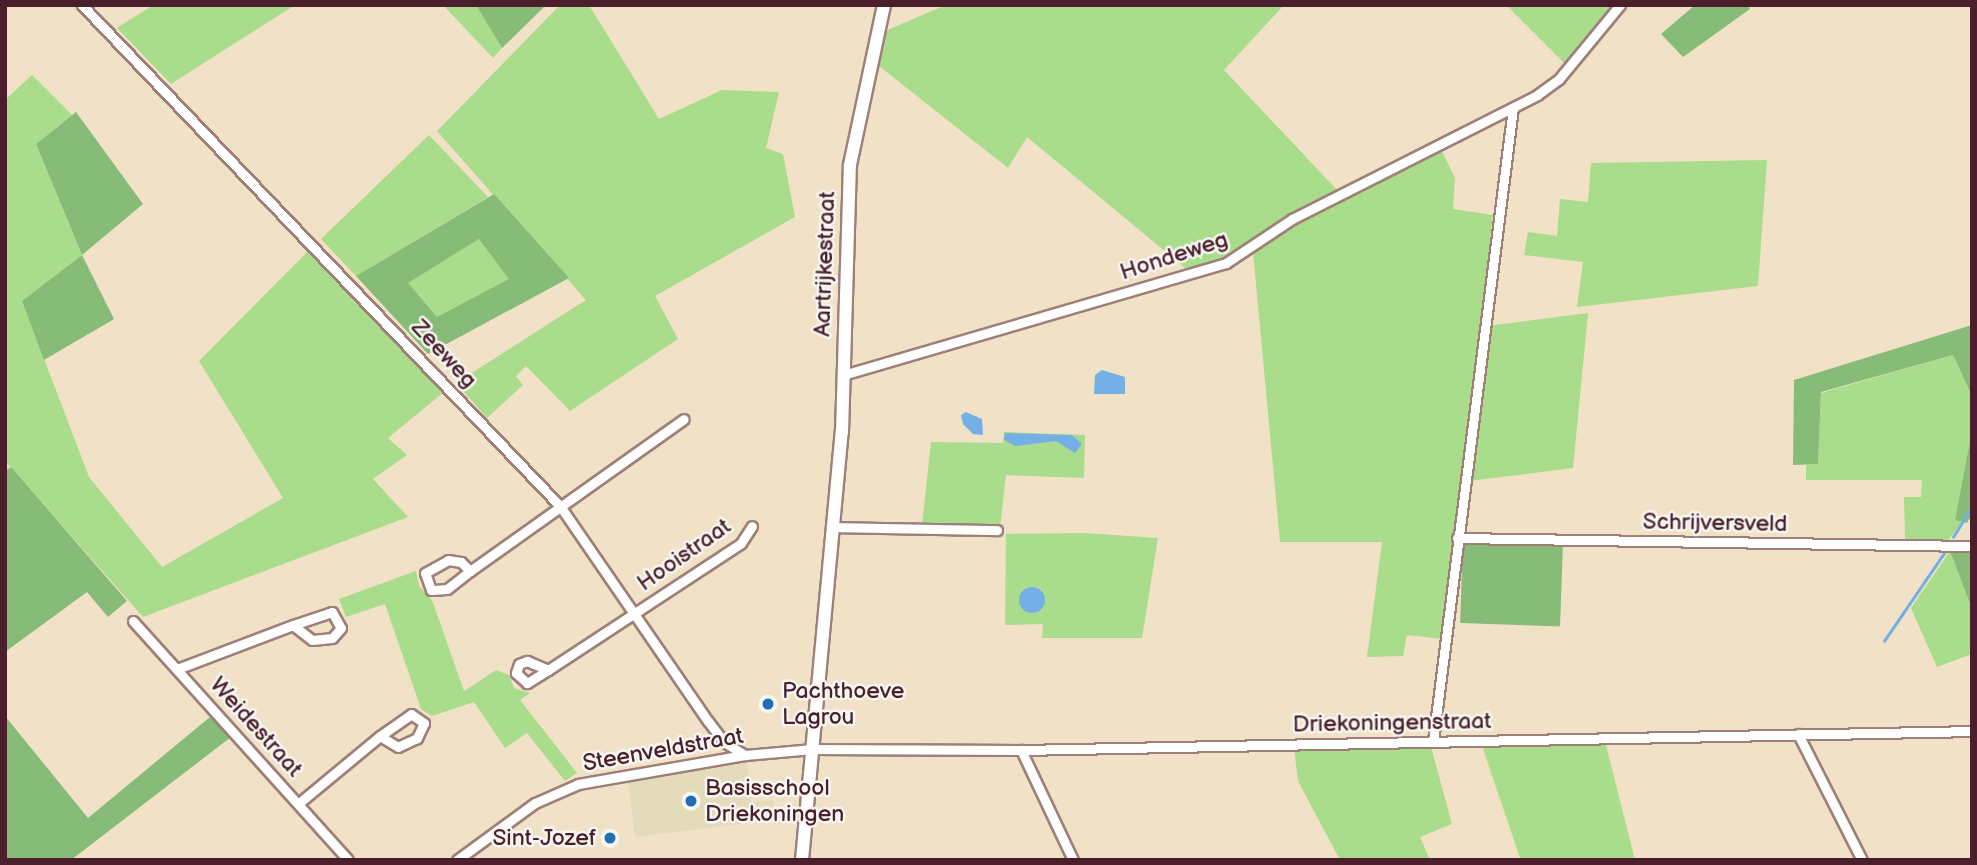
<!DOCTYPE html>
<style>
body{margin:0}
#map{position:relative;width:1977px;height:865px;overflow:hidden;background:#f1e2c7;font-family:"Balsamiq Sans",sans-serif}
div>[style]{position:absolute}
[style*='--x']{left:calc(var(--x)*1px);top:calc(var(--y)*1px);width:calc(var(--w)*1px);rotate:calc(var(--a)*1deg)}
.built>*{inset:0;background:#e3dbba}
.green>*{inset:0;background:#a9dc8b}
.forest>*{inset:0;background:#86bc77;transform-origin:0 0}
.water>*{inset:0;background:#74b0e5}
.round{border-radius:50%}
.stream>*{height:2.5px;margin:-1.25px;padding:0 1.25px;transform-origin:1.25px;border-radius:1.25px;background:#74b0e5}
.roads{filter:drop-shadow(2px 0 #9e8079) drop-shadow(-2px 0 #9e8079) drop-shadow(0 2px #9e8079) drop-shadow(0 -2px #9e8079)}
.street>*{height:9px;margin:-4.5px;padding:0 4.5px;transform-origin:4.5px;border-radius:4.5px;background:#fff}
.secondary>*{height:12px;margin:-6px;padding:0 6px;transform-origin:6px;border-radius:6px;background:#fff}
.dots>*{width:19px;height:19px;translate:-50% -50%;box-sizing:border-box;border:4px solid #f6f6f2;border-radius:50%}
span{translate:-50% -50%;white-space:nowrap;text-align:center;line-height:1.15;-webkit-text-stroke:5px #f6f6f2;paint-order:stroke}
.street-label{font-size:23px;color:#4a1f2b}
.poi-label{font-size:23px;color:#4a1f2b}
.left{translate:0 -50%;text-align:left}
.right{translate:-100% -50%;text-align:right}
.frame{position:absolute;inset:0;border:7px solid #4a1f2b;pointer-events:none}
</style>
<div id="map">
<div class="built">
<i style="clip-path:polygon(747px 763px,751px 802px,773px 800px,775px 820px,635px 837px,628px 781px)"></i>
</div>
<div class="green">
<i style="clip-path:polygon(153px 5px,295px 5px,171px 84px,117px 28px)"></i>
<i style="clip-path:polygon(443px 5px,476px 5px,502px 48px,493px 58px)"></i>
<i style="clip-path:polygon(560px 5px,589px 5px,659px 119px,722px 90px,779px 92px,766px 148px,783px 154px,795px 217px,655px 296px,678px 339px,570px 411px,526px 366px,516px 376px,523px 385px,487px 418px,456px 383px,586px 300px,437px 131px)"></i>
<i style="clip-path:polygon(946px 5px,1284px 5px,1224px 70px,1337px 190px,1283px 217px,1229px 257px,1189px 271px,1027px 137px,1008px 168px,879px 66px,885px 31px)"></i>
<i style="clip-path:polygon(1506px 5px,1615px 5px,1566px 65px)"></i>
<i style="clip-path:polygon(32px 75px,72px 115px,36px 144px,82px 255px,22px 301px,89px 477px,162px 567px,283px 498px,199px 361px,308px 251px,445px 391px,388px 438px,407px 455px,373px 479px,408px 517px,143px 617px,5px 461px,5px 100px)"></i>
<i style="clip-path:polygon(429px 135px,488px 197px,356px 276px,321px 239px)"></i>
<i style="clip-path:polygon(1440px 147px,1455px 178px,1453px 209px,1493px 215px,1443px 639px,1407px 635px,1403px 656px,1367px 657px,1382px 542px,1280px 542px,1253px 252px,1280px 231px)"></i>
<i style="clip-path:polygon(1767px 160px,1758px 286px,1577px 307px,1583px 262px,1524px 255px,1528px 232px,1557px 236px,1560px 199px,1588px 202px,1591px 163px)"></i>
<i style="clip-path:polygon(479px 239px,510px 279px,438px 318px,407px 283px)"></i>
<i style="clip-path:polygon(1588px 313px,1573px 468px,1469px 481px,1487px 326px)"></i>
<i style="clip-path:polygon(1953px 355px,1972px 396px,1972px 430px,1955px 520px,1962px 522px,1947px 542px,1905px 541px,1904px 497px,1921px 497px,1922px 480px,1806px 480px,1806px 465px,1818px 464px,1821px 393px)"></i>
<i style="clip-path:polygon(1004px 432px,1085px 435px,1084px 478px,1006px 475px,1000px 528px,922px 525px,931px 442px,1003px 443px)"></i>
<i style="clip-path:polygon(1084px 533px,1158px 538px,1142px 638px,1042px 638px,1043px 624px,1005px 625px,1006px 534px)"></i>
<i style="clip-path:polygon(1950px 551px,1972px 609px,1972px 654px,1937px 667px,1911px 608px)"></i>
<i style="clip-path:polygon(416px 571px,419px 586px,432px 600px,464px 691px,496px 670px,509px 675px,514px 688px,530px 693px,520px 700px,577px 773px,565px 781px,527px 733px,505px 748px,474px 702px,432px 716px,421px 709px,385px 604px,346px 617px,339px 599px)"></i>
<i style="clip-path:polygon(1606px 745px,1635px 860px,1517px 860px,1520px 858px,1482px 746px)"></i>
<i style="clip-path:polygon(1431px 747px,1452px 824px,1420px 837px,1430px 860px,1340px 860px,1298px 781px,1294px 748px)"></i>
</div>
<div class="forest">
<i style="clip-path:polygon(476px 5px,546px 5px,502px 48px)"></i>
<i style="clip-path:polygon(1695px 5px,1747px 5px,1750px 9px,1683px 57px,1661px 34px)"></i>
<i style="clip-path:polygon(76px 112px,143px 204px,82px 255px,114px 319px,44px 360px,22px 301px,82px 255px,36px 144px)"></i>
<i style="clip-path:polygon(evenodd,494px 194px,569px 278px,428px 354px,356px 276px,494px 194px,479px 239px,509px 279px,437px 317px,408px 283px,479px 239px)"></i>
<i style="clip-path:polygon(1972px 325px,1972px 396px,1953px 355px,1821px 392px,1818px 464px,1793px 465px,1794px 380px)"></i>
<i style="clip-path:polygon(1972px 430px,1972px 514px,1967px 523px,1955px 520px)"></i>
<i style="clip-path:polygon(11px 467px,127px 601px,108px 617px,87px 592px,5px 652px,5px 471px)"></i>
<i style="left:1463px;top:540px;width:100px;height:83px;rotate:2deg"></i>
<i style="clip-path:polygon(1972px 550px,1972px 609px,1950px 551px)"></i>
<i style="clip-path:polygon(5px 716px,88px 818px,210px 717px,231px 737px,71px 860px,5px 860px)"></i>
</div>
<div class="water">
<i style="clip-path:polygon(1102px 370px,1125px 377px,1125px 394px,1094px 394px,1095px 375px)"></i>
<i style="clip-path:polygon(966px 412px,982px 419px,983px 435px,973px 434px,963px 424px,961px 415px)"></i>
<i style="clip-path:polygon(1005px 433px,1072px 435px,1082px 444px,1075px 453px,1056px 441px,1015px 446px,1004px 440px)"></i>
<i class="round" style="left:1019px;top:587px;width:26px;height:26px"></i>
</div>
<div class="stream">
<i style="--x:1953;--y:537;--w:36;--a:-58"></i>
<i style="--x:1884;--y:641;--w:107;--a:-55.7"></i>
</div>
<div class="roads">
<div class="street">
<i style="--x:82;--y:5;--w:692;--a:46.35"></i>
<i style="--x:560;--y:506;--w:261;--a:55.5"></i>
<i style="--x:708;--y:721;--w:26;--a:53"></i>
<i style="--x:724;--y:742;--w:25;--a:32"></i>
<i style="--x:843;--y:375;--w:399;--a:-16.3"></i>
<i style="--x:1226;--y:263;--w:79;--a:-33.7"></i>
<i style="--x:1292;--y:219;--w:275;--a:-26.8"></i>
<i style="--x:1537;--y:95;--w:27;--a:-36"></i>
<i style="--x:1559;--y:79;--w:96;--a:-50.5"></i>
<i style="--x:834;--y:527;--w:163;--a:1.1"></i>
<i style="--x:1457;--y:538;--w:515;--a:0.89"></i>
<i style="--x:448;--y:560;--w:13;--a:9"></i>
<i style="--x:461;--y:562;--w:13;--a:45"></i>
<i style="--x:470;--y:571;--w:29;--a:142"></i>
<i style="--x:447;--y:589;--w:16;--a:176"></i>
<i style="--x:431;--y:590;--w:18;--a:-109"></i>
<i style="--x:425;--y:573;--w:26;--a:-29"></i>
<i style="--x:470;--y:571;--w:262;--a:-35.4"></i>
<i style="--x:332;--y:612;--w:18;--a:61"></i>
<i style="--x:341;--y:628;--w:13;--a:132"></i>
<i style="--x:332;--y:638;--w:20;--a:174"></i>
<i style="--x:312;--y:640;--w:24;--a:-142"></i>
<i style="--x:293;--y:625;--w:41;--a:-18.4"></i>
<i style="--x:133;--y:621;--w:321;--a:48"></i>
<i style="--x:177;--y:669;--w:124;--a:-20.8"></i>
<i style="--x:548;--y:670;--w:25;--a:148"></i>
<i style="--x:527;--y:683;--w:15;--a:-138"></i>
<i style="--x:516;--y:673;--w:9;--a:-72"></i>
<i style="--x:519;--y:664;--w:9;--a:-21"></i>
<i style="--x:527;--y:661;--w:23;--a:23"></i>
<i style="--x:548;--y:670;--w:231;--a:-33.3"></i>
<i style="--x:741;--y:543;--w:20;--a:-57"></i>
<i style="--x:411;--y:714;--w:16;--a:35"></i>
<i style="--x:424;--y:723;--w:17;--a:115"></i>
<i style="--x:417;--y:738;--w:21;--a:155"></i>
<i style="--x:398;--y:747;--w:21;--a:-149"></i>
<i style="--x:380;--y:736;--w:38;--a:-35"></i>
<i style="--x:1798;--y:734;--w:141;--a:63.1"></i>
<i style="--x:1433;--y:741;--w:638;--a:-82.8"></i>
<i style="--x:1021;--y:750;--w:122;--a:64.7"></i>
<i style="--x:299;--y:803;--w:105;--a:-39.6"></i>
<i style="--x:457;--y:860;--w:97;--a:-36.2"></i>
<i style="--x:535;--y:803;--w:47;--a:-23.8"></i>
<i style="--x:578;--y:784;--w:169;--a:-9.9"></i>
<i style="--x:745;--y:755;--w:68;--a:-5"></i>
<i style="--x:813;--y:749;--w:208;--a:0.3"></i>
<i style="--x:1021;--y:750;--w:951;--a:-1.14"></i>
</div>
<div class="secondary">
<i style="--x:802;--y:860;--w:430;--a:-84.7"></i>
<i style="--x:842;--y:432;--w:267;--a:-88.3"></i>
<i style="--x:850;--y:165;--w:164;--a:-78"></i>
</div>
</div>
<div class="dots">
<i style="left:768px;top:704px;background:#1f6fb2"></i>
<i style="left:691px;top:801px;background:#1f6fb2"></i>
<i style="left:610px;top:838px;background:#1f6fb2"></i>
</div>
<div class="street-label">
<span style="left:1174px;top:256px;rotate:-18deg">Hondeweg</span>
<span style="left:825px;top:264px;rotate:-88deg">Aartrijkestraat</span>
<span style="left:444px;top:354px;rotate:47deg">Zeeweg</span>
<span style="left:1715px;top:523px;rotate:1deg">Schrijversveld</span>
<span style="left:684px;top:555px;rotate:-35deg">Hooistraat</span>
<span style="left:1392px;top:723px;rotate:-1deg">Driekoningenstraat</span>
<span style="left:256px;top:727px;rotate:48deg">Weidestraat</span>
<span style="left:663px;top:750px;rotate:-10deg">Steenveldstraat</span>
</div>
<div class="poi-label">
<span class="left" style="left:782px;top:704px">Pachthoeve<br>Lagrou</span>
<span class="left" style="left:705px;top:801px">Basisschool<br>Driekoningen</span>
<span class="right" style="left:596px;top:838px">Sint-Jozef</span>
</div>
<div class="frame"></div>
</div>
